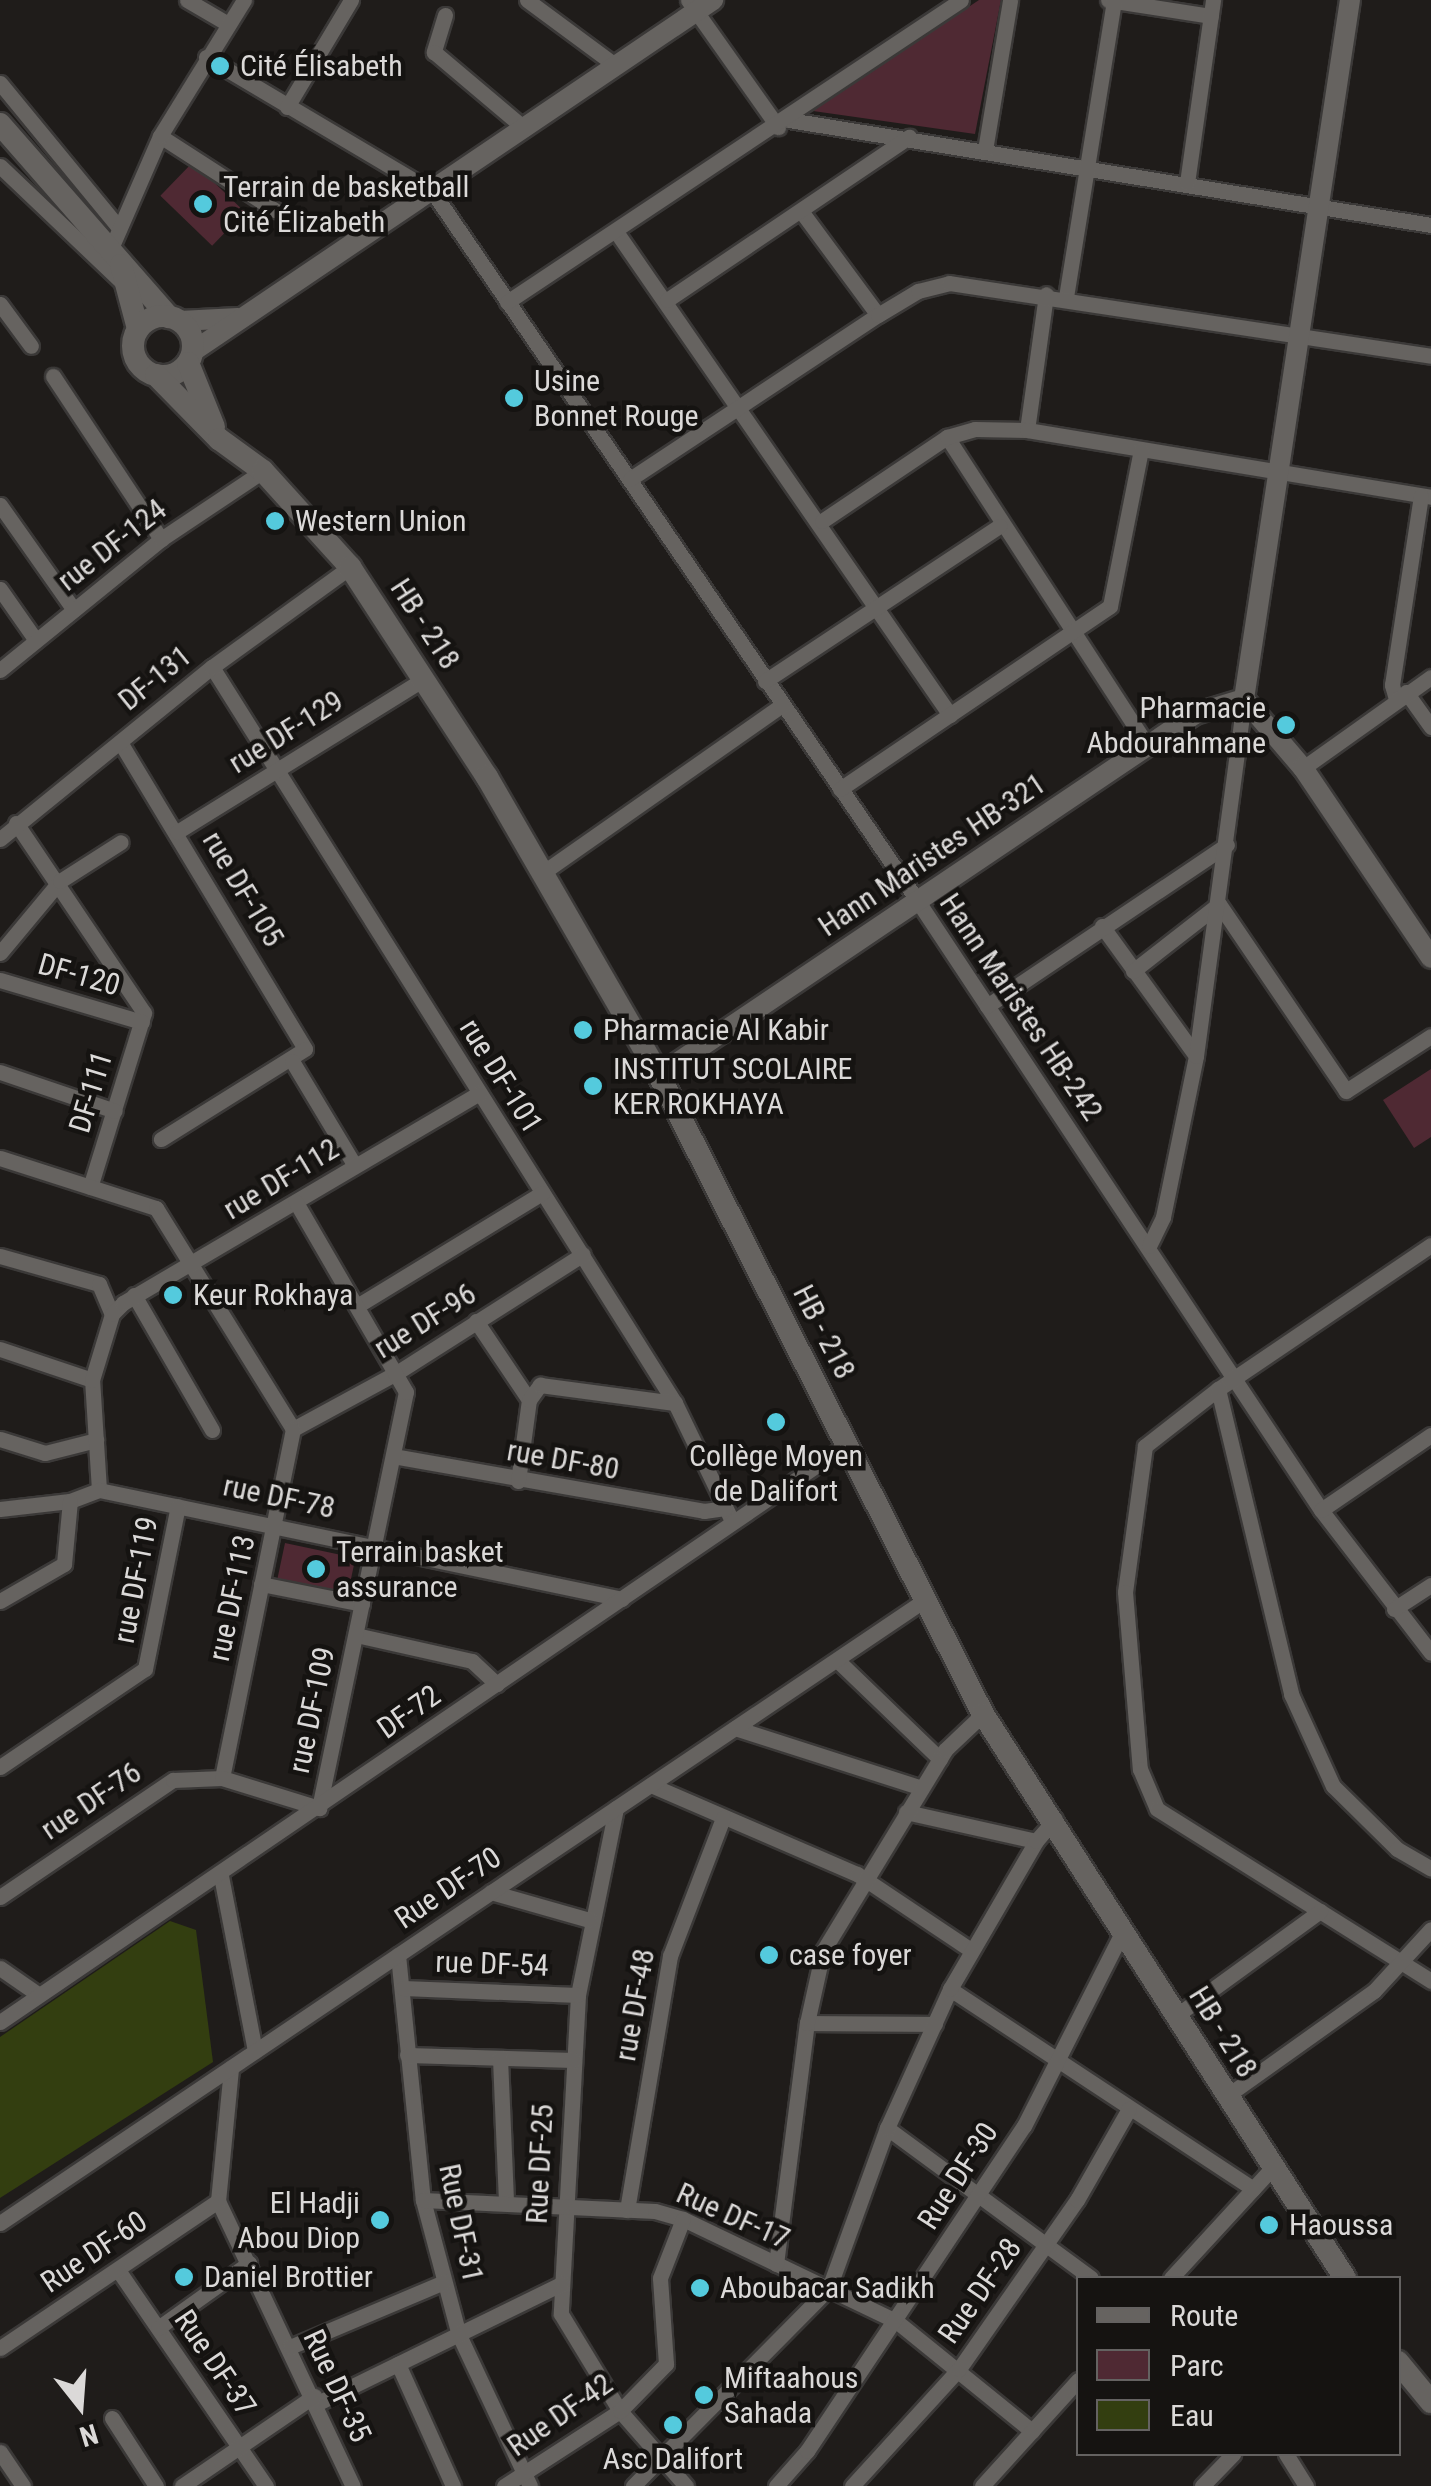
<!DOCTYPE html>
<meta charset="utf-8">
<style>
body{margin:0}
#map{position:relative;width:1431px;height:2486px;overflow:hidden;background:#1f1c1a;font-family:"Roboto Condensed",sans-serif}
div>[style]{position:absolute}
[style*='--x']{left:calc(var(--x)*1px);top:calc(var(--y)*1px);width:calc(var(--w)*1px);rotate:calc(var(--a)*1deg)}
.green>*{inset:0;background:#4f2933;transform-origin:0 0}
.water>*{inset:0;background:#333e10}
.roads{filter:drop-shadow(2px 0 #3b3938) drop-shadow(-2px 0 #3b3938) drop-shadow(0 2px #3b3938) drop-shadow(0 -2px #3b3938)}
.minor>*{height:15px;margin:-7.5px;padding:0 7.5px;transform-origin:7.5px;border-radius:7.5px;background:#666360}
.tertiary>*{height:20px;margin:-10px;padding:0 10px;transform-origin:10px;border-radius:10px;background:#666360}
.secondary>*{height:22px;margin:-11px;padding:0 11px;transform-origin:11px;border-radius:11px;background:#666360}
.secondary>.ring{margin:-11px;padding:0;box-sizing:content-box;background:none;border:22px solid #666360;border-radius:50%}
.dots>*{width:28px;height:28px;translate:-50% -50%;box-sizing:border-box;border:5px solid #151311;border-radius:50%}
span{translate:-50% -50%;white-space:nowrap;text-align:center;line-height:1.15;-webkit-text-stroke:9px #151311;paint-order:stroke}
.poi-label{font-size:30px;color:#dbd9d8}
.left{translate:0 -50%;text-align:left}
.right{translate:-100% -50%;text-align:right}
.street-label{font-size:30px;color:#dbd9d8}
.legend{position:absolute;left:1076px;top:2276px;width:325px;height:180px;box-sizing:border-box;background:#151311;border:2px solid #646261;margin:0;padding:12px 18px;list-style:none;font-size:30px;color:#dbd9d8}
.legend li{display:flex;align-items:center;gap:20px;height:50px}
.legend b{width:50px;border:2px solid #646261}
.north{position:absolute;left:30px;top:2356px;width:100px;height:100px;-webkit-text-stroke:8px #151311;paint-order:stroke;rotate:163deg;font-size:28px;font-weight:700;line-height:40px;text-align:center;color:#dbd9d8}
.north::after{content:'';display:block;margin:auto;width:35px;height:45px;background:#dbd9d8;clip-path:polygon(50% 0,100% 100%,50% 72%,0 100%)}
</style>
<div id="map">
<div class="green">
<i style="clip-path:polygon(979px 0,1001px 0,975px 134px,813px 111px)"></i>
<i style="left:193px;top:162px;width:72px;height:47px;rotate:44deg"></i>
<i style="clip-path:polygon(1431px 1069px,1431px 1137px,1414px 1148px,1383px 1100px)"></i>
<i style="left:285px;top:1543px;width:72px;height:38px;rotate:12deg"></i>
</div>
<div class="water">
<i style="clip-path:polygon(170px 1921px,196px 1930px,213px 2062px,0 2198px,0 2037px)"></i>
</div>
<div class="roads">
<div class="minor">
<i style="--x:187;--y:0;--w:48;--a:30.3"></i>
<i style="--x:527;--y:0;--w:109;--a:36.5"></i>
<i style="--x:688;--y:0;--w:156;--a:54.7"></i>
<i style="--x:1108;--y:0;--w:104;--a:8.8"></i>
<i style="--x:445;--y:15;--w:39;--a:107"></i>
<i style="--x:434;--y:52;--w:119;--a:40.2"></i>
<i style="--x:206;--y:57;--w:263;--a:30.7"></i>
<i style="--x:432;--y:191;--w:859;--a:55.63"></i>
<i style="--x:917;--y:900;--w:732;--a:56.48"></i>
<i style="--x:1321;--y:1510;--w:180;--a:52.4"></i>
<i style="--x:0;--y:83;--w:188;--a:50.6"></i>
<i style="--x:287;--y:107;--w:125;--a:-59.1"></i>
<i style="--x:789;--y:120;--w:651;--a:9.29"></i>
<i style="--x:160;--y:136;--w:137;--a:32.8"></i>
<i style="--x:985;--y:150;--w:152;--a:-80.5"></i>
<i style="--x:0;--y:166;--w:174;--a:43.6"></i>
<i style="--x:1187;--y:183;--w:185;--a:-81.9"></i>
<i style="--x:801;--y:211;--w:129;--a:53.5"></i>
<i style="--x:617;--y:233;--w:586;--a:55.36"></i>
<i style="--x:112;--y:246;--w:120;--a:-66.4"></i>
<i style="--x:160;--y:136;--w:160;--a:-58.3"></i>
<i style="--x:1066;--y:297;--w:300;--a:-80.8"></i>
<i style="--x:667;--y:300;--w:292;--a:-34"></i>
<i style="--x:507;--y:302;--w:545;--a:-33.63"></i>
<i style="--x:0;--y:304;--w:52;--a:53.6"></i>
<i style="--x:53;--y:376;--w:196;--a:56.5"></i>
<i style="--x:1027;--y:430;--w:137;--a:-82"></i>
<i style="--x:947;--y:437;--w:369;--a:57"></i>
<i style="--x:630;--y:479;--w:297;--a:-33.5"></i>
<i style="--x:878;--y:315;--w:47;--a:-31"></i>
<i style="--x:918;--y:291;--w:32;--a:-14"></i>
<i style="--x:949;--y:283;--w:487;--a:8.6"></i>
<i style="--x:0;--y:505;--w:128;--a:54.8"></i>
<i style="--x:822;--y:521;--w:151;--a:-33.9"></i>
<i style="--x:947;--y:437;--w:29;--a:-16"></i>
<i style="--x:975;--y:429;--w:52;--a:1.1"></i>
<i style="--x:1027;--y:430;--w:410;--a:9.4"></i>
<i style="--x:0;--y:589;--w:61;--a:55"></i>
<i style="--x:212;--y:667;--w:870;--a:57.83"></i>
<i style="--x:675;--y:1403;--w:131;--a:64.2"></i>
<i style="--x:0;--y:670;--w:208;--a:-39.1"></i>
<i style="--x:161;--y:539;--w:123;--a:-33.7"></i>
<i style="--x:765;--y:681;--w:281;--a:-33.5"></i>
<i style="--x:1406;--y:692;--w:43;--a:54.5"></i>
<i style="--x:1396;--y:699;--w:15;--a:-106"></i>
<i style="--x:1392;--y:685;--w:191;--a:-81.3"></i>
<i style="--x:120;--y:742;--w:358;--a:58.9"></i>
<i style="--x:305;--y:1049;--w:170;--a:148"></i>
<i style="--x:1303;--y:768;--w:157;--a:-35.4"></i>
<i style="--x:840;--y:789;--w:326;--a:-34.1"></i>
<i style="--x:1110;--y:606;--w:159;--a:-78.8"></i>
<i style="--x:16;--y:823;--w:229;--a:56"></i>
<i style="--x:144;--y:1013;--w:182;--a:107.2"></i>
<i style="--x:177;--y:832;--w:292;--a:-31.8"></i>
<i style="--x:0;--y:839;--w:273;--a:-39.1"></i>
<i style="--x:212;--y:667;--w:170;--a:-35.9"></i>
<i style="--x:545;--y:871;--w:289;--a:-35"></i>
<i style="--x:1102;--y:926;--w:160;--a:54.1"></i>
<i style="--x:0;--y:953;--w:94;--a:-50.2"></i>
<i style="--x:60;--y:881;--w:72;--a:-32.6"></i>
<i style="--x:1133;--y:971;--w:109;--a:-37.9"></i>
<i style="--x:1219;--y:904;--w:226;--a:55.8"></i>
<i style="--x:1346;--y:1091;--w:101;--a:-32.9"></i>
<i style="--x:0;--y:980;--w:148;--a:16.5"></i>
<i style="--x:987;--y:1006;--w:289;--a:-33.9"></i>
<i style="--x:292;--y:1061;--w:122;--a:59"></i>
<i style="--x:0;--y:1072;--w:121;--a:18.7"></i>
<i style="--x:0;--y:1158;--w:164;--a:17.8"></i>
<i style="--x:156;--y:1208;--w:260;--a:58.2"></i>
<i style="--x:1431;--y:1245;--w:257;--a:145.9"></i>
<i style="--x:1218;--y:1389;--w:93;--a:142"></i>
<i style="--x:1145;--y:1446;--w:147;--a:97.8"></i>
<i style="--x:1125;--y:1592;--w:178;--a:85.2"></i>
<i style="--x:1140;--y:1769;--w:43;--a:67"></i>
<i style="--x:1157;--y:1809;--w:324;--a:32.1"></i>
<i style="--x:1149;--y:1246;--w:32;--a:-64"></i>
<i style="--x:1163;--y:1217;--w:164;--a:-78.4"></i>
<i style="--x:1196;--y:1056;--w:360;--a:-82.3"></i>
<i style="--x:0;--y:1256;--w:103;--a:15.8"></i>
<i style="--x:99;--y:1284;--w:33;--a:67"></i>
<i style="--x:134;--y:1295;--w:156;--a:60"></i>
<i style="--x:357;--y:1306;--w:217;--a:-31.4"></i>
<i style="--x:476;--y:1321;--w:95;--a:56.1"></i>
<i style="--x:0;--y:1349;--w:97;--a:18.6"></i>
<i style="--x:1218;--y:1389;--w:314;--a:76.5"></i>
<i style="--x:1291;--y:1694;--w:101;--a:65.5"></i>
<i style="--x:1333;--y:1786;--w:90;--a:44.5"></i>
<i style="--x:1397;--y:1849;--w:39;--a:30"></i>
<i style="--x:293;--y:1429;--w:119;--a:-28.5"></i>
<i style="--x:398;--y:1372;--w:219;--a:-32.5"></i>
<i style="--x:0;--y:1439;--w:47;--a:17.3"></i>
<i style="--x:45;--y:1453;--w:53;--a:-14.3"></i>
<i style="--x:393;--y:1456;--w:316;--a:10"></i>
<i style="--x:704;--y:1511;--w:21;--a:-8"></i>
<i style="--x:518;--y:1481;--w:82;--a:-82.3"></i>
<i style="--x:529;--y:1400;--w:19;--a:-54"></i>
<i style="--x:540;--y:1385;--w:136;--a:7.6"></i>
<i style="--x:99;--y:1490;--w:110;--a:-93.6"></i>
<i style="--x:92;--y:1380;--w:69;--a:-73.1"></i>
<i style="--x:112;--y:1314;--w:16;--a:-45"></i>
<i style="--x:123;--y:1303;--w:413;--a:-30.5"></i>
<i style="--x:99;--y:1490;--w:534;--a:11.77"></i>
<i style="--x:0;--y:1509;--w:70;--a:-6.5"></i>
<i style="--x:70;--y:1501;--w:31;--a:-21"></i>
<i style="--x:1321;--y:1510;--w:133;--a:-34.3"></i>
<i style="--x:261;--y:1584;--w:103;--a:11.2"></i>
<i style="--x:0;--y:1601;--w:74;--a:-30"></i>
<i style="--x:64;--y:1564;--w:63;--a:-84.6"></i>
<i style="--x:1394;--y:1609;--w:44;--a:-33"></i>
<i style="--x:356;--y:1635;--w:119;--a:12.6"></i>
<i style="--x:472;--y:1661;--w:34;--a:43"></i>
<i style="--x:837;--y:1660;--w:143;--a:43.9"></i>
<i style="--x:735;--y:1728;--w:196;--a:17.8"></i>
<i style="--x:0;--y:1767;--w:175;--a:-34.1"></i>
<i style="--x:145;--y:1669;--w:166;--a:-78.6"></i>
<i style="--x:222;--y:1778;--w:356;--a:-78.5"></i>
<i style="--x:651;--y:1785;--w:224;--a:23.4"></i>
<i style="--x:857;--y:1874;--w:137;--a:33.7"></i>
<i style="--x:616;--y:1808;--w:191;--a:101.5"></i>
<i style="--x:578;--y:1995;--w:319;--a:93.1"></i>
<i style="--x:561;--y:2314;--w:114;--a:58.7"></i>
<i style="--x:620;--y:2411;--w:100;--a:48.7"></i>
<i style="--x:906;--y:1812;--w:133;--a:12.6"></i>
<i style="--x:221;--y:1876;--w:178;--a:79"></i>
<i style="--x:491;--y:1892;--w:102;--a:15.9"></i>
<i style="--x:0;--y:1897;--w:209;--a:-34.1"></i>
<i style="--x:173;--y:1780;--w:49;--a:-2.3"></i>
<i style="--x:222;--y:1778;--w:102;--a:17.2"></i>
<i style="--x:319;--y:1808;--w:425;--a:-78.2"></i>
<i style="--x:406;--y:1392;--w:220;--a:-120.1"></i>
<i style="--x:398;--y:1955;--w:246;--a:84.2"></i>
<i style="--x:423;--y:2200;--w:140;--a:75.1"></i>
<i style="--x:459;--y:2335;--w:167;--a:64.8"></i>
<i style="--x:0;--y:1968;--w:47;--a:34.7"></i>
<i style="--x:403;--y:1988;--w:175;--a:2.3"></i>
<i style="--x:950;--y:1989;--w:363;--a:33.4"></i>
<i style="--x:1177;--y:2015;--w:177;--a:-36"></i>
<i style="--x:0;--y:2022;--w:1026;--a:-34.28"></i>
<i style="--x:807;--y:2023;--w:128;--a:0.4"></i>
<i style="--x:407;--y:2055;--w:167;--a:1.7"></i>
<i style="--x:500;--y:2058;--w:145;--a:87.6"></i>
<i style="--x:1228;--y:2095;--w:179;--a:-35.5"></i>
<i style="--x:1374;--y:1991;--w:84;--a:-47.4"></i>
<i style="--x:887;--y:2128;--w:253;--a:36.3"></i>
<i style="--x:423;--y:2200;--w:232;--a:2.7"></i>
<i style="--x:655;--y:2211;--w:29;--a:16"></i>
<i style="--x:683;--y:2219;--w:236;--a:25.6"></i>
<i style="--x:896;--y:2321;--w:175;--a:39"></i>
<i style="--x:218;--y:2201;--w:315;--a:64.7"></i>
<i style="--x:218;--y:2201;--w:134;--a:-84.4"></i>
<i style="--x:627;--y:2210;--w:258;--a:-80.4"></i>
<i style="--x:670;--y:1956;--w:148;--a:-69"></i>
<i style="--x:0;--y:2223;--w:1117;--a:-33.97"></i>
<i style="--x:776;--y:2264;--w:243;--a:-82.7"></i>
<i style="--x:807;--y:2023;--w:74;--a:-77.5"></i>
<i style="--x:823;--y:1951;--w:235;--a:-58.7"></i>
<i style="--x:945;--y:1750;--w:52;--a:-43.5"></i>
<i style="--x:118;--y:2270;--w:262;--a:55.6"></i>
<i style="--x:1171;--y:2278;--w:151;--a:-47.4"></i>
<i style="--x:158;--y:2328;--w:112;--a:-35.5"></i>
<i style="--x:290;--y:2347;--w:167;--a:-22.9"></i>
<i style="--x:0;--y:2348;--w:263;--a:-34"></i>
<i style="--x:398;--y:2364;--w:134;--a:65.7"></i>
<i style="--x:318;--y:2403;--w:271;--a:-26.1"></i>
<i style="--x:112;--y:2418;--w:81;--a:57.1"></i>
<i style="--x:0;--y:2452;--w:41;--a:55.9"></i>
<i style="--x:1286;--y:2454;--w:38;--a:58"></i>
<i style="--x:182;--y:2486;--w:160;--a:-34.3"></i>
<i style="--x:504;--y:2486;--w:138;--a:-32.9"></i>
<i style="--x:620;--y:2411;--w:66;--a:-45.6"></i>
<i style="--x:666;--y:2364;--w:86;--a:-94"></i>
<i style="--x:660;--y:2278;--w:63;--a:-68.7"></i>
<i style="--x:633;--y:2486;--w:279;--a:-45.3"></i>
<i style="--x:829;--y:2288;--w:170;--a:-70.1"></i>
<i style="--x:887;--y:2128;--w:153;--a:-65.6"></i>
<i style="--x:950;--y:1989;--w:171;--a:-59.8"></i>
<i style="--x:1036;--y:1841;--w:29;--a:-49"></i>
<i style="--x:776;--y:2486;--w:47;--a:-48.5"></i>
<i style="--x:807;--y:2451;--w:391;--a:-56.3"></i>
<i style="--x:1024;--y:2126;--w:221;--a:-63.1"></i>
<i style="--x:852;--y:2486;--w:159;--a:-47.6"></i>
<i style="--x:959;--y:2369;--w:206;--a:-55.1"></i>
<i style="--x:1077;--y:2200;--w:105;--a:-60.3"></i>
<i style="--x:982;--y:2486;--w:143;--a:-47.8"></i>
<i style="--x:1202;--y:2486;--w:45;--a:-45.9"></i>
</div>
<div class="tertiary">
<i style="--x:180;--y:321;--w:58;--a:-3"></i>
<i style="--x:192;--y:352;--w:629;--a:-34.04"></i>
<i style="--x:1244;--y:699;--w:707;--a:-81.38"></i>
<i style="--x:1244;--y:699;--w:91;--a:49.5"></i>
<i style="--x:1303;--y:768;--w:229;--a:56"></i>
<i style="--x:659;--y:1075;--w:646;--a:-33.96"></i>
<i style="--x:1195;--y:714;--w:51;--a:-17"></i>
</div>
<div class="secondary">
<i style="--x:0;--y:124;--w:257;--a:48.8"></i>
<i style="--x:121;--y:265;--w:66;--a:75.1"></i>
<i class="ring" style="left:133px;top:316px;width:38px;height:38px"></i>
<i style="--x:188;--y:363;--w:69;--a:67.9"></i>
<i style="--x:156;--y:375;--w:90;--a:45.5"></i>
<i style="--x:219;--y:439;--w:54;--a:36"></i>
<i style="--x:263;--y:471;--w:130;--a:47.8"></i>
<i style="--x:350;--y:567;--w:251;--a:56.9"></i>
<i style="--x:487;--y:777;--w:344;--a:60"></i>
<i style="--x:659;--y:1075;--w:716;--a:63.11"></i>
<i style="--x:983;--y:1714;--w:670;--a:57.31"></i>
<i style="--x:1398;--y:2362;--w:52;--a:50.5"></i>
</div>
</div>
<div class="dots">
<i style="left:220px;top:66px;background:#54cadd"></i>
<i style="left:203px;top:204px;background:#54cadd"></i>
<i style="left:514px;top:398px;background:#54cadd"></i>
<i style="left:275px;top:521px;background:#54cadd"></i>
<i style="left:1286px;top:725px;background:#54cadd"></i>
<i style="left:583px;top:1030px;background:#54cadd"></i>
<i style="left:593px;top:1086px;background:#54cadd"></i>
<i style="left:173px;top:1295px;background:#54cadd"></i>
<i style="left:776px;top:1422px;background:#54cadd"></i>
<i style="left:316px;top:1569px;background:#54cadd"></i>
<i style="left:769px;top:1955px;background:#54cadd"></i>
<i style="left:380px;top:2220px;background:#54cadd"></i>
<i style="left:1269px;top:2225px;background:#54cadd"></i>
<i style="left:184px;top:2277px;background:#54cadd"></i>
<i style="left:700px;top:2288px;background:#54cadd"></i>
<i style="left:704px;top:2395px;background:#54cadd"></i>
<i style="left:673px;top:2425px;background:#54cadd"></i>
</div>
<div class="poi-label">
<span class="left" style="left:240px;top:66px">Cité Élisabeth</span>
<span class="left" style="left:223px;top:204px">Terrain de basketball<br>Cité Élizabeth</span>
<span class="left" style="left:534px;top:398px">Usine<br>Bonnet Rouge</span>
<span class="left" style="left:295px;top:521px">Western Union</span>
<span class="right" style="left:1266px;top:725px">Pharmacie<br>Abdourahmane</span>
<span class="left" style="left:603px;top:1030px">Pharmacie Al Kabir</span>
<span class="left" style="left:613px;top:1086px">INSTITUT SCOLAIRE<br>KER ROKHAYA</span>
<span class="left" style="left:193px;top:1295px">Keur Rokhaya</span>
<span style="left:776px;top:1473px">Collège Moyen<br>de Dalifort</span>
<span class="left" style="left:336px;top:1569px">Terrain basket<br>assurance</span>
<span class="left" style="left:789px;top:1955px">case foyer</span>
<span class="right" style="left:360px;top:2220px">El Hadji<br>Abou Diop</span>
<span class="left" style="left:1289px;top:2225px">Haoussa</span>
<span class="left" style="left:204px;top:2277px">Daniel Brottier</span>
<span class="left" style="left:720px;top:2288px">Aboubacar Sadikh</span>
<span class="left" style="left:724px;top:2395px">Miftaahous<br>Sahada</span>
<span style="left:673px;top:2459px">Asc Dalifort</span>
</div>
<div class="street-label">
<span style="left:112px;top:545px;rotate:-38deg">rue DF-124</span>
<span style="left:425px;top:624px;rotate:57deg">HB - 218</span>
<span style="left:155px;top:678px;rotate:-39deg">DF-131</span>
<span style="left:286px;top:732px;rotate:-32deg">rue DF-129</span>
<span style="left:932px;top:855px;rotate:-34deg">Hann Maristes HB-321</span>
<span style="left:243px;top:889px;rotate:59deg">rue DF-105</span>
<span style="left:79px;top:975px;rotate:16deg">DF-120</span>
<span style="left:1021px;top:1007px;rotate:56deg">Hann Maristes HB-242</span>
<span style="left:501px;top:1076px;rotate:58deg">rue DF-101</span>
<span style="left:91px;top:1092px;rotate:-73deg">DF-111</span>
<span style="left:281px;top:1179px;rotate:-31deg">rue DF-112</span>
<span style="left:425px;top:1321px;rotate:-32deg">rue DF-96</span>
<span style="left:824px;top:1332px;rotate:63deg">HB - 218</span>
<span style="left:563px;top:1460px;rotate:10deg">rue DF-80</span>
<span style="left:279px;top:1497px;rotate:12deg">rue DF-78</span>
<span style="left:136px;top:1580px;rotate:-79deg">rue DF-119</span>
<span style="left:232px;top:1598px;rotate:-78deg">rue DF-113</span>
<span style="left:312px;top:1710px;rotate:-78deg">rue DF-109</span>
<span style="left:409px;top:1712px;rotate:-35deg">DF-72</span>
<span style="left:91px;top:1801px;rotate:-34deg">rue DF-76</span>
<span style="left:448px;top:1888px;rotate:-34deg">Rue DF-70</span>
<span style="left:492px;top:1964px;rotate:2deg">rue DF-54</span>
<span style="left:635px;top:2005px;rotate:-80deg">rue DF-48</span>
<span style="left:1223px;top:2032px;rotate:58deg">HB - 218</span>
<span style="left:540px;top:2164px;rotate:-87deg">Rue DF-25</span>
<span style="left:958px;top:2176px;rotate:-57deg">Rue DF-30</span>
<span style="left:733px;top:2216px;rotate:24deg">Rue DF-17</span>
<span style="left:461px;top:2223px;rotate:78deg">Rue DF-31</span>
<span style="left:94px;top:2252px;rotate:-34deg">Rue DF-60</span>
<span style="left:980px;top:2291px;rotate:-55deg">Rue DF-28</span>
<span style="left:215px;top:2363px;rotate:56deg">Rue DF-37</span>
<span style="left:337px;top:2386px;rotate:65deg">Rue DF-35</span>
<span style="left:560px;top:2415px;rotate:-35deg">Rue DF-42</span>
</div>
<ul class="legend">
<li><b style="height:12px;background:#666360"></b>Route</li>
<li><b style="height:28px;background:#4f2933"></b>Parc</li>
<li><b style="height:28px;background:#333e10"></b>Eau</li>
</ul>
<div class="north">N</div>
</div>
